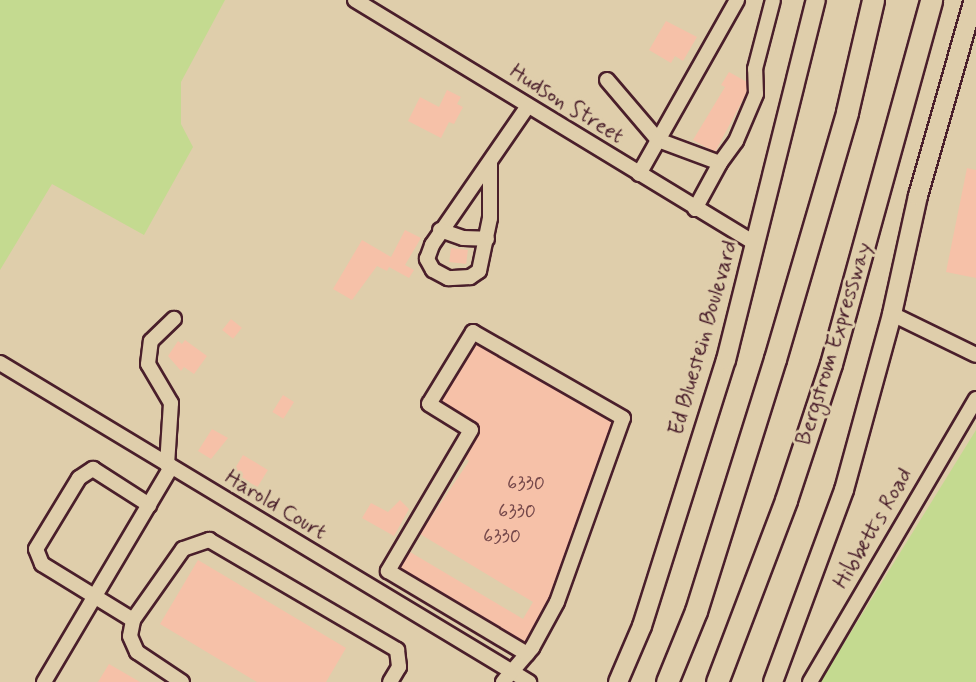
<!DOCTYPE html>
<style>
body{margin:0}
#map{position:relative;width:976px;height:682px;overflow:hidden;background:#dfceab;font-family:Mynerve,sans-serif}
div>[style]{position:absolute}
[style*='--x']{left:calc(var(--x)*1px);top:calc(var(--y)*1px);width:calc(var(--w)*1px);rotate:calc(var(--a)*1deg)}
.green>*{inset:0;background:#c4da90}
.building>*{inset:0;background:#f6c1a8;transform-origin:0 0}
.roads{filter:drop-shadow(2px 0 #4a1f2b) drop-shadow(-2px 0 #4a1f2b) drop-shadow(0 2px #4a1f2b) drop-shadow(0 -2px #4a1f2b)}
.minor>*{height:14px;margin:-7px;padding:0 7px;transform-origin:7px;border-radius:7px;background:#dfceab}
.major>*{height:18px;margin:-9px;padding:0 9px;transform-origin:9px;border-radius:9px;background:#dfceab}
.highway>*{height:21px;margin:-10.5px;padding:0 10.5px;transform-origin:10.5px;border-radius:10.5px;background:#dfceab}
span{translate:-50% -50%;white-space:nowrap;text-align:center;line-height:1.15;-webkit-text-stroke:6px #dfceab;paint-order:stroke}
.number-label{font-size:20px;color:#75484a}
.number-label span{-webkit-text-stroke-width:0}
.street-label{font-size:22px;color:#4a1f2b}
</style>
<div id="map">
<div class="green">
<i style="clip-path:polygon(0 0,225px 0,181px 82px,181px 124px,193px 147px,144px 235px,52px 184px,0 270px)"></i>
<i style="clip-path:polygon(976px 430px,976px 682px,820px 682px)"></i>
</div>
<div class="building">
<i style="clip-path:polygon(666px 21px,697px 37px,683px 61px,675px 56px,671px 63px,649px 50px)"></i>
<i style="clip-path:polygon(729px 72px,747px 82px,747px 92px,715px 152px,693px 140px,725px 87px,721px 85px)"></i>
<i style="clip-path:polygon(447px 90px,461px 97px,457px 104px,463px 107px,454px 124px,449px 122px,441px 138px,408px 121px,420px 97px,439px 107px)"></i>
<i style="clip-path:polygon(967px 168px,976px 170px,976px 278px,946px 272px)"></i>
<i style="clip-path:polygon(405px 230px,421px 238px,405px 265px,414px 270px,409px 278px,389px 267px,387px 271px,377px 266px,352px 300px,333px 289px,362px 240px,391px 257px)"></i>
<i style="left:451px;top:248px;width:17px;height:14px;rotate:7deg"></i>
<i style="left:231px;top:319px;width:14px;height:14px;rotate:39deg"></i>
<i style="clip-path:polygon(185px 340px,207px 356px,194px 374px,184px 367px,181px 371px,168px 356px,178px 341px,182px 344px)"></i>
<i style="clip-path:polygon(476px 344px,612px 422px,549px 598px,525px 642px,400px 568px,410px 552px,523px 619px,533px 602px,420px 534px,469px 461px,465px 458px,479px 434px,476px 423px,441px 401px)"></i>
<i style="left:283px;top:395px;width:13px;height:20px;rotate:32deg"></i>
<i style="clip-path:polygon(212px 429px,228px 438px,211px 459px,198px 451px)"></i>
<i style="left:243px;top:455px;width:29px;height:20px;rotate:31deg"></i>
<i style="clip-path:polygon(400px 500px,409px 509px,394px 536px,362px 518px,371px 503px,388px 512px)"></i>
<i style="clip-path:polygon(198px 560px,346px 648px,326px 682px,257px 682px,160px 624px)"></i>
<i style="clip-path:polygon(109px 664px,140px 682px,98px 682px)"></i>
</div>
<div class="roads">
<div class="minor">
<i style="--x:355;--y:0;--w:469;--a:31.3"></i>
<i style="--x:607;--y:80;--w:79;--a:49.6"></i>
<i style="--x:658;--y:140;--w:66;--a:20.4"></i>
<i style="--x:720;--y:163;--w:27;--a:-54"></i>
<i style="--x:736;--y:141;--w:51;--a:-66.9"></i>
<i style="--x:756;--y:94;--w:25;--a:-92"></i>
<i style="--x:755;--y:69;--w:71;--a:-75.4"></i>
<i style="--x:490;--y:163;--w:55;--a:90"></i>
<i style="--x:490;--y:218;--w:54;--a:101.7"></i>
<i style="--x:479;--y:271;--w:11;--a:146"></i>
<i style="--x:470;--y:277;--w:22;--a:177"></i>
<i style="--x:448;--y:278;--w:17;--a:-152"></i>
<i style="--x:433;--y:270;--w:13;--a:-119"></i>
<i style="--x:427;--y:259;--w:15;--a:-70"></i>
<i style="--x:432;--y:245;--w:169;--a:-55.4"></i>
<i style="--x:639;--y:174;--w:200;--a:-60.6"></i>
<i style="--x:695;--y:209;--w:52;--a:-61.5"></i>
<i style="--x:440;--y:230;--w:24;--a:19"></i>
<i style="--x:463;--y:238;--w:24;--a:2"></i>
<i style="--x:892;--y:314;--w:93;--a:26"></i>
<i style="--x:0;--y:363;--w:618;--a:31.09"></i>
<i style="--x:167;--y:465;--w:62;--a:-86.3"></i>
<i style="--x:171;--y:403;--w:45;--a:-120.5"></i>
<i style="--x:148;--y:364;--w:23;--a:-83"></i>
<i style="--x:151;--y:341;--w:32;--a:-44"></i>
<i style="--x:133;--y:620;--w:107;--a:-148.4"></i>
<i style="--x:42;--y:564;--w:16;--a:-112"></i>
<i style="--x:36;--y:549;--w:83;--a:-58.8"></i>
<i style="--x:79;--y:478;--w:17;--a:-33"></i>
<i style="--x:93;--y:469;--w:67;--a:32.7"></i>
<i style="--x:44;--y:682;--w:250;--a:-59.4"></i>
<i style="--x:182;--y:682;--w:54;--a:-146.3"></i>
<i style="--x:137;--y:652;--w:17;--a:-114"></i>
<i style="--x:130;--y:636;--w:16;--a:-79"></i>
<i style="--x:133;--y:620;--w:87;--a:-54.8"></i>
<i style="--x:183;--y:549;--w:28;--a:-19"></i>
<i style="--x:209;--y:540;--w:218;--a:30.3"></i>
<i style="--x:397;--y:650;--w:17;--a:83"></i>
<i style="--x:399;--y:667;--w:17;--a:121"></i>
<i style="--x:503;--y:682;--w:45;--a:-49.5"></i>
<i style="--x:532;--y:648;--w:52;--a:-61.5"></i>
<i style="--x:557;--y:602;--w:195;--a:-70.3"></i>
<i style="--x:623;--y:418;--w:173;--a:-150.2"></i>
<i style="--x:473;--y:332;--w:84;--a:121.4"></i>
<i style="--x:429;--y:404;--w:49;--a:31.8"></i>
<i style="--x:471;--y:430;--w:164;--a:120.5"></i>
<i style="--x:388;--y:571;--w:162;--a:30.8"></i>
<i style="--x:810;--y:682;--w:328;--a:-59.6"></i>
</div>
<div class="major">
<i style="--x:618;--y:682;--w:61;--a:-66.8"></i>
<i style="--x:642;--y:626;--w:279;--a:-72.5"></i>
<i style="--x:726;--y:360;--w:371;--a:-76"></i>
<i style="--x:773;--y:682;--w:205;--a:-69.7"></i>
<i style="--x:844;--y:490;--w:182;--a:-74.7"></i>
<i style="--x:892;--y:314;--w:121;--a:-77.6"></i>
<i style="--x:918;--y:196;--w:204;--a:-74.1"></i>
</div>
<div class="highway">
<i style="--x:667;--y:682;--w:77;--a:-67.8"></i>
<i style="--x:696;--y:611;--w:264;--a:-72.6"></i>
<i style="--x:775;--y:359;--w:257;--a:-73.7"></i>
<i style="--x:847;--y:112;--w:115;--a:-76.9"></i>
<i style="--x:717;--y:682;--w:195;--a:-69.2"></i>
<i style="--x:786;--y:500;--w:143;--a:-71.7"></i>
<i style="--x:831;--y:364;--w:377;--a:-74.6"></i>
</div>
</div>
<div class="number-label">
<span style="left:526px;top:483px">6330</span>
<span style="left:517px;top:511px">6330</span>
<span style="left:502px;top:536px">6330</span>
</div>
<div class="street-label">
<span style="left:566px;top:105px;rotate:32deg">Hudson Street</span>
<span style="left:704px;top:338px;rotate:-74deg">Ed Bluestein Boulevard</span>
<span style="left:835px;top:344px;rotate:-73deg">Bergstrom Expressway</span>
<span style="left:275px;top:506px;rotate:31deg">Harold Court</span>
<span style="left:874px;top:529px;rotate:-60deg">Hibbetts Road</span>
</div>
</div>
